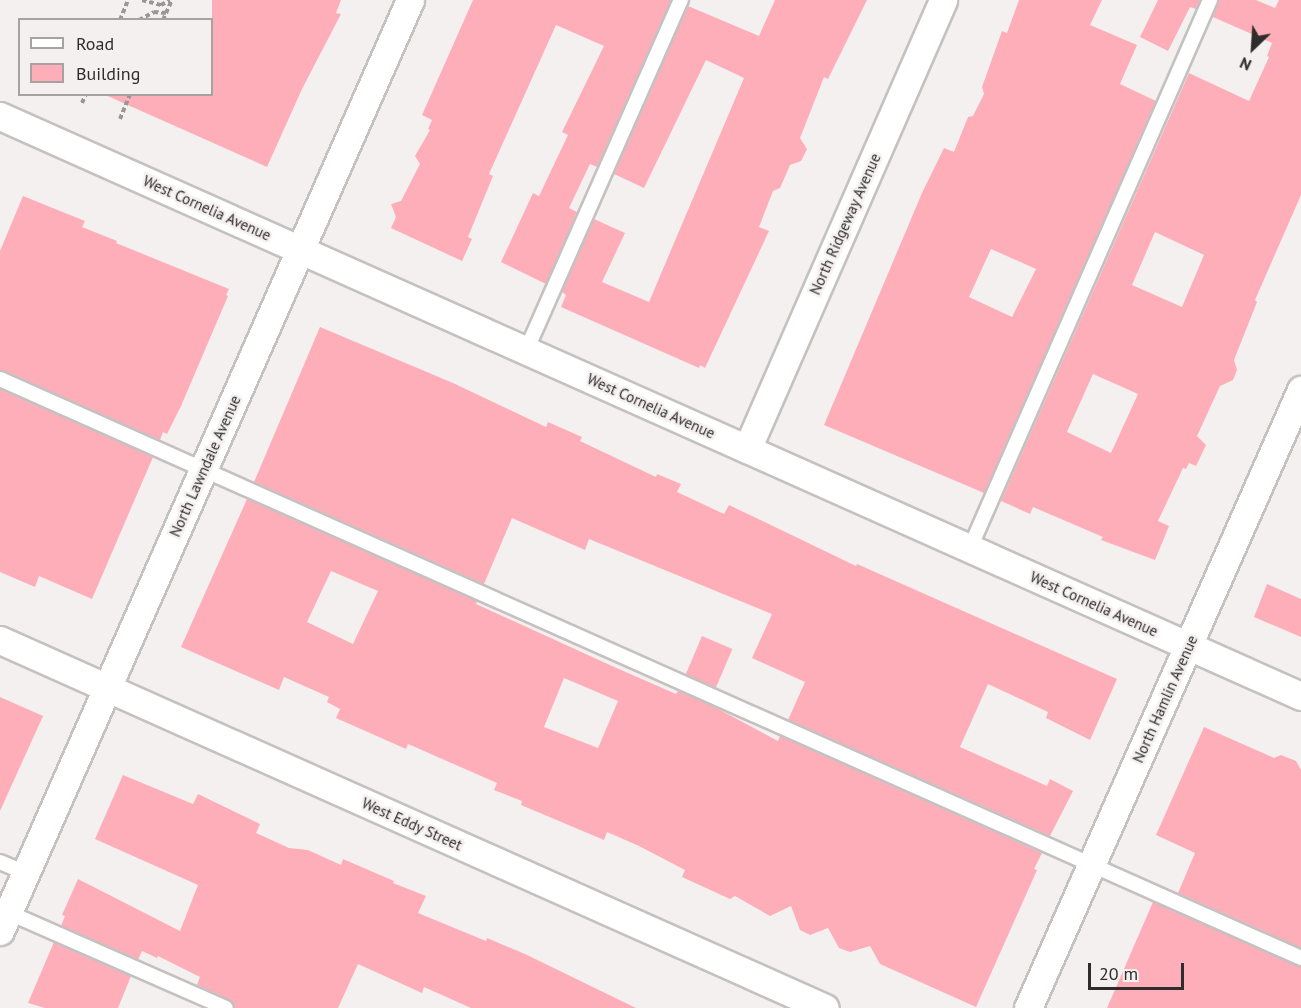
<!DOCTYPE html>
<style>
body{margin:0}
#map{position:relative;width:1301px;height:1008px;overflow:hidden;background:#f4f0f0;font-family:"PT Sans",sans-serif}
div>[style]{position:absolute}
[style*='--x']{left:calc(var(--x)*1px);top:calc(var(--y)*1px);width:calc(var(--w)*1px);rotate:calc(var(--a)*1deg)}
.building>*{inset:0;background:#feaeb9;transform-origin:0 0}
.path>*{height:4px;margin-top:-2px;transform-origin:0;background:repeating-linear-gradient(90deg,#999696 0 4.5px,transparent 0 7.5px)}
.roads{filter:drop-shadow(2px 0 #c5c1c1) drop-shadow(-2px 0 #c5c1c1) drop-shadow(0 2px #c5c1c1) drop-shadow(0 -2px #c5c1c1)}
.service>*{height:14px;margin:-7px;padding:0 7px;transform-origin:7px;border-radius:7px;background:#fff}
.minor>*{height:27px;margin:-13.5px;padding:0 13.5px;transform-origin:13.5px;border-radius:13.5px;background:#fff}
span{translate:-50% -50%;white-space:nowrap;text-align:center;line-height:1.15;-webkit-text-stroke:5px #f4f0f0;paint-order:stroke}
.street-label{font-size:15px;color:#2e2c2c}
.legend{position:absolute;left:18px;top:18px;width:195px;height:78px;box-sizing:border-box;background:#f4f0f0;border:2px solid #a5a2a2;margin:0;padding:8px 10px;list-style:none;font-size:18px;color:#2e2c2c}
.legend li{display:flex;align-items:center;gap:12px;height:30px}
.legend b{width:30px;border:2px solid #a5a2a2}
.north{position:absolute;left:1223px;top:18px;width:60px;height:60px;-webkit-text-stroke:4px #f4f0f0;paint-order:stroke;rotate:205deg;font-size:16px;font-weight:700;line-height:24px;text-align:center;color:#2e2c2c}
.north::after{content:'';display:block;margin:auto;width:21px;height:27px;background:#2e2c2c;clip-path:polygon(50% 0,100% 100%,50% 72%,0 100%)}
.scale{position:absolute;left:1088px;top:963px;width:96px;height:27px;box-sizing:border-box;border:3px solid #2e2c2c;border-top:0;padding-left:8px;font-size:18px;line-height:21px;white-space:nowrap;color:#2e2c2c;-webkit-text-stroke:4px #f4f0f0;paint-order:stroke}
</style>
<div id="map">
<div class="building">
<i style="clip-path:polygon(212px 0,341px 0,336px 13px,341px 14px,302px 89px,267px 167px,103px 94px,212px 94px)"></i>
<i style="clip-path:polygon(473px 0,671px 0,597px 167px,590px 164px,569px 208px,577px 212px,546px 284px,501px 262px,533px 193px,539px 196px,568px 135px,562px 132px,604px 46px,556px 25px,489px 174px,493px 176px,468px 237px,472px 239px,462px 261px,391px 228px,396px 217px,391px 204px,401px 201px,420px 164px,415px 156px,430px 130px,428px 129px,432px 120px,422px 115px)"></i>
<i style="clip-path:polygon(775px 0,867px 0,828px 79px,824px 77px,800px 138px,807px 149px,801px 161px,790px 165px,780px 188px,773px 191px,759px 227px,769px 231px,705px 368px,700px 365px,699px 368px,561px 307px,566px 295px,562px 292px,594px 219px,625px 233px,602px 282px,649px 302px,744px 78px,706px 60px,644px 188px,614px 174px,688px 6px,759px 36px)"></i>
<i style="clip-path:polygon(evenodd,1019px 0,1102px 0,1090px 25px,1137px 45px,1120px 84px,1156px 101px,984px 493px,824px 425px,922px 193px,944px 148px,954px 152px,968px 117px,973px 116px,984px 94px,982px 87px,1002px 31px,1007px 33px,1019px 0,991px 249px,1036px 269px,1012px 317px,969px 297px,991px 249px)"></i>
<i style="clip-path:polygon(1158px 0,1200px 0,1196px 9px,1190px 7px,1168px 51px,1140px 37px)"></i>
<i style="clip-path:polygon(evenodd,1219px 0,1256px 0,1275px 8px,1279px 0,1301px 0,1301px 195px,1255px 300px,1257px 302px,1234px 360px,1237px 370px,1233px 380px,1220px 386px,1197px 436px,1206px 445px,1196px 466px,1189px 463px,1186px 469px,1183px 468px,1158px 521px,1169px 526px,1155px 560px,1101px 540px,1103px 537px,1033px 507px,1030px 514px,1001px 501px,1189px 73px,1249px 101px,1269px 57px,1267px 56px,1272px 43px,1213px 17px,1219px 0,1155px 232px,1204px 255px,1182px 307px,1132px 285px,1155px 232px,1219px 0,1093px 374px,1138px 394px,1111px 453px,1067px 432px,1093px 374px)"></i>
<i style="clip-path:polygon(23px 196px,85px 221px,82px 227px,117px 241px,116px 243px,229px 289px,226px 295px,228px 296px,181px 406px,167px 434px,163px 432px,160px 440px,0 370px,0 251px)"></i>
<i style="clip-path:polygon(320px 327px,453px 383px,546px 427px,548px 422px,582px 437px,580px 441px,656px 477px,657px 474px,681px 484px,677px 492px,724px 514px,729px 505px,856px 566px,857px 564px,1117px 679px,1090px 740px,1046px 718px,1048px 712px,988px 684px,960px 747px,1047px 786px,1050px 779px,1073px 791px,1050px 836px,788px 720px,805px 682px,752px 658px,772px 614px,589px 539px,585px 550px,512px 518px,484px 584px,254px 482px)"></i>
<i style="clip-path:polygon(0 389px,153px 457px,92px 599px,39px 576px,35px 587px,0 572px)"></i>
<i style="clip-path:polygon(evenodd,247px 499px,477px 601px,476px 604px,612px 666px,676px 694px,678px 691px,709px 704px,778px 741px,780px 736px,1042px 853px,1034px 869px,1037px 870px,976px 1007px,880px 964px,870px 946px,850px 952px,839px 948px,828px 928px,810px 935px,800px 930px,791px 906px,770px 916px,735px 896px,730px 899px,682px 877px,685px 870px,639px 846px,607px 832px,604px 840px,521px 805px,522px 801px,494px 790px,497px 783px,408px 744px,406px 749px,336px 718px,340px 709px,327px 702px,329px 697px,284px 677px,279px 690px,181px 647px,247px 499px,331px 571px,378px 591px,353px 644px,307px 622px,331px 571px,247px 499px,564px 678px,618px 701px,598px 748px,544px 727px,564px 678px)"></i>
<i style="clip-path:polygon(1267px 584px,1301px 599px,1301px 637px,1254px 617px)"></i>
<i style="left:702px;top:636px;width:33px;height:42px;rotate:23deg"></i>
<i style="clip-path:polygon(0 697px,43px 716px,0 811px)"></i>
<i style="clip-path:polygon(1204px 727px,1274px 758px,1281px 755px,1296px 761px,1301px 770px,1301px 948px,1178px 893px,1195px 853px,1156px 835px)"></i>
<i style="clip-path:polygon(123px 775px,193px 804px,198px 794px,260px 824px,256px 833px,289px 848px,308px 850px,341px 865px,343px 859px,394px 881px,393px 883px,426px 896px,418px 913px,486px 941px,487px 938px,525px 954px,636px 1008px,471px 1008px,424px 987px,422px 993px,358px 964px,338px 1008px,235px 1008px,230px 1000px,197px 985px,200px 977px,158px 956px,157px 958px,142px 951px,138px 960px,61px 926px,65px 916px,62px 915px,78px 879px,180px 931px,198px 885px,95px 839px)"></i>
<i style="clip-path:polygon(1153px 902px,1301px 967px,1301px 1008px,1107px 1008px)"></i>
<i style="clip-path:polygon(54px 942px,131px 976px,118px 1008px,45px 1008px,28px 1003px)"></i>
</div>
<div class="path">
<i style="--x:142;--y:0;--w:20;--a:15"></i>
<i style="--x:161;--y:5;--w:10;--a:-29"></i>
<i style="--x:120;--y:20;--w:22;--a:-68"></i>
<i style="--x:139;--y:20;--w:17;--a:-28"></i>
<i style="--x:154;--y:12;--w:12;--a:5"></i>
<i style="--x:163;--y:20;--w:22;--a:-66"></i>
<i style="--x:82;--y:103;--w:10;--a:-66"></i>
<i style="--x:120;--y:119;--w:27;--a:-68"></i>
</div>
<div class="roads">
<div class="service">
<i style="--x:526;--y:351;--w:384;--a:-66.2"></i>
<i style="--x:0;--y:379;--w:1424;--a:23.99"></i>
<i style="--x:970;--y:548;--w:598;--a:-66.35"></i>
<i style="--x:0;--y:862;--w:28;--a:23"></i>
<i style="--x:5;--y:911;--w:241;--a:23.7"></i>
</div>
<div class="minor">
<i style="--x:0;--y:116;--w:1424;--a:24.03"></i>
<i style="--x:747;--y:449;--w:490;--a:-66.4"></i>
<i style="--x:0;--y:640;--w:903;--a:24.04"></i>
<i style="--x:0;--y:931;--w:1017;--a:-66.23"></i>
<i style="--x:1028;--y:1008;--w:676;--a:-66.17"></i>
</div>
</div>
<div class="street-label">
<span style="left:207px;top:208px;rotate:24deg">West Cornelia Avenue</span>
<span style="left:845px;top:224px;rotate:-66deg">North Ridgeway Avenue</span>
<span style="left:651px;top:406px;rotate:24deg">West Cornelia Avenue</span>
<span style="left:205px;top:466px;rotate:-66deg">North Lawndale Avenue</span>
<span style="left:1094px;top:604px;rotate:24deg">West Cornelia Avenue</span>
<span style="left:1165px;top:699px;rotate:-66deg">North Hamlin Avenue</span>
<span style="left:412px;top:824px;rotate:24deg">West Eddy Street</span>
</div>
<ul class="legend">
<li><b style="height:8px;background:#fff"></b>Road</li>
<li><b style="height:16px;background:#feaeb9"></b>Building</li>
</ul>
<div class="north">N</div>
<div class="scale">20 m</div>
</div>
